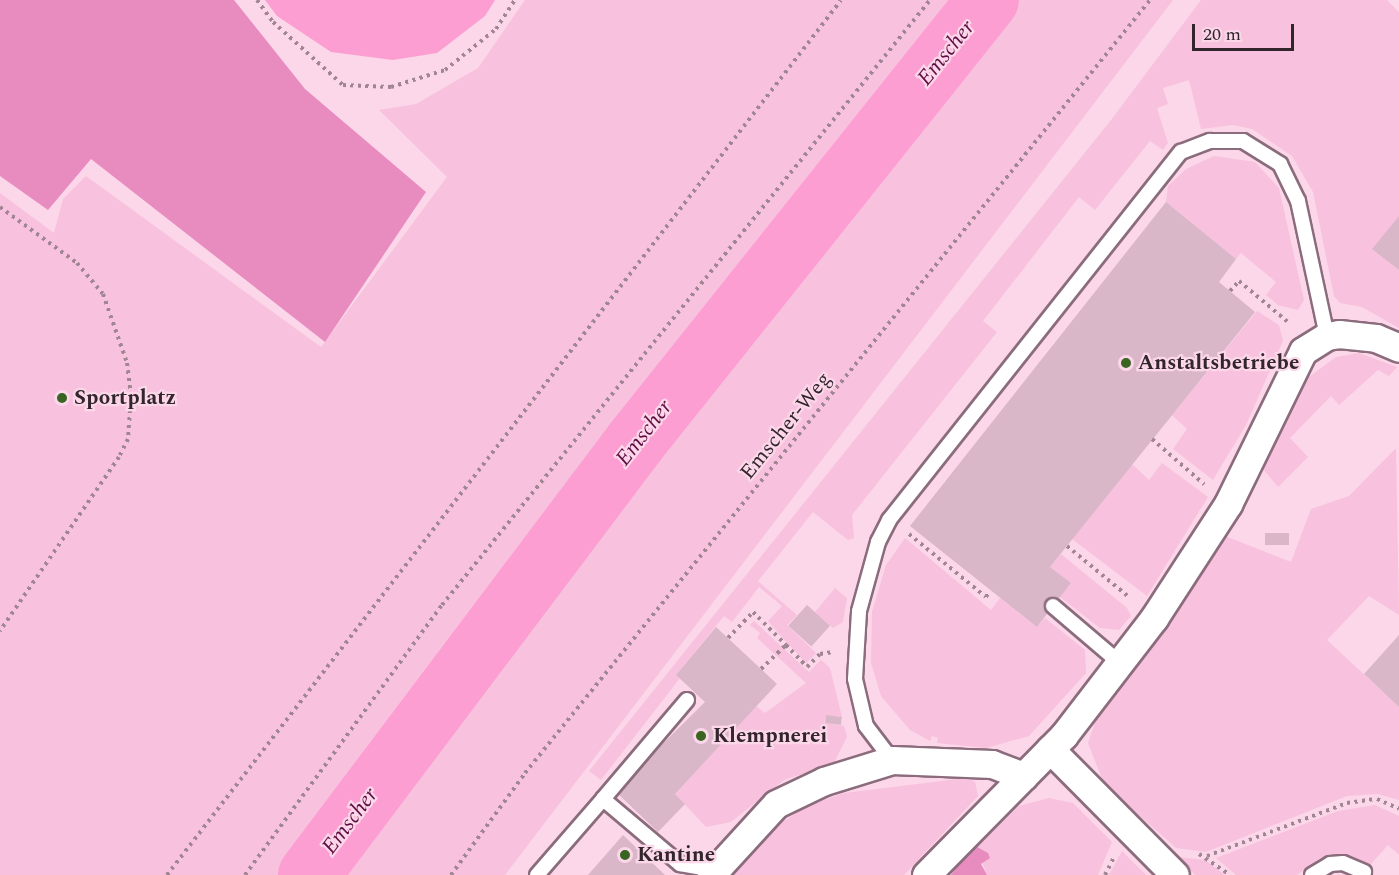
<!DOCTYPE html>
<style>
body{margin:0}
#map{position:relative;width:1399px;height:875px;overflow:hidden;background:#fbd7e9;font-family:Spectral,serif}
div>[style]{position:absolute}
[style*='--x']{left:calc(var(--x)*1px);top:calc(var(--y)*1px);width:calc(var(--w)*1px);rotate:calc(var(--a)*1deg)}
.green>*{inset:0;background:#f8c1de}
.forest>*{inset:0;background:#e88cc0}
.water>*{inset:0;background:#fc9ed2}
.river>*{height:62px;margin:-31px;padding:0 31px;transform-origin:31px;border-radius:31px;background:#fc9ed2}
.building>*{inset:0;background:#d9b6c8;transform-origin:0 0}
.path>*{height:4px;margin-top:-2px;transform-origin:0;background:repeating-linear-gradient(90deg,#a08693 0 3px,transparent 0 7.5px)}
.roads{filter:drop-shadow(2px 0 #8b6c7d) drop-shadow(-2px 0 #8b6c7d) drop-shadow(0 2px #8b6c7d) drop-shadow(0 -2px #8b6c7d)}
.lane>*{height:14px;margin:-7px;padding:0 7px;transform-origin:7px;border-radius:7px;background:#fff}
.street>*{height:27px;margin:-13.5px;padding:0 13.5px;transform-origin:13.5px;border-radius:13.5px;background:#fff}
.dots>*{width:16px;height:16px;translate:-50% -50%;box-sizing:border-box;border:3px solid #fbd7e9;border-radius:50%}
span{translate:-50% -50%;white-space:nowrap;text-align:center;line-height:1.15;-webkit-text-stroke:4.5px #fbd7e9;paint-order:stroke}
.poi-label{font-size:21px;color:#32252c;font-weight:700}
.left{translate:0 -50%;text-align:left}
.street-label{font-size:21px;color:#32252c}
.water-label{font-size:22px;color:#5f0d44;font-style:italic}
.scale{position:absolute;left:1192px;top:24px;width:102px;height:27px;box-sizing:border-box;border:3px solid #32252c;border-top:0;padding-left:8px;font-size:18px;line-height:21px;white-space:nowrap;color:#32252c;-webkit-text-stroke:4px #fbd7e9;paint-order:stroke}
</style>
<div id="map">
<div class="green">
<i style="clip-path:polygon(525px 0,1173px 0,505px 875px,0 875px,0 193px,54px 233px,63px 199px,86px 176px,321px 347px,447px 177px,379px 110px,416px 104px,478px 68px)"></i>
<i style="clip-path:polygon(1201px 0,1387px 0,1399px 12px,1399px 216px,1373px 249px,1399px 270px,1399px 328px,1362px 307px,1340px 303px,1334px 296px,1313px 192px,1292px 156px,1252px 129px,1233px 125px,1201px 129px,1189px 80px,1163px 88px,1168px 104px,1157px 108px,1168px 143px,1163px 150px,1150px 141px,1095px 210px,1079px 197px,983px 321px,997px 332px,852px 515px,854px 538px,848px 540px,813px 512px,758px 581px,797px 615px,787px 625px,816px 653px,806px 663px,779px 634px,768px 621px,782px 606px,759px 587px,732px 622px,724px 616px,676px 675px,680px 678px,601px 780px,589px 771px,1111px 120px)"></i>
<i style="clip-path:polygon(1214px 156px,1255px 162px,1279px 188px,1304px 300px,1298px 310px,1278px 305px,1266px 295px,1276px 282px,1241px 253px,1236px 259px,1166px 202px,1168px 186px,1186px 169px)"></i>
<i style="clip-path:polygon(1257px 311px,1279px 325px,1283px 341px,1246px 425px,1213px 480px,1173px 449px,1187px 429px,1172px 415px)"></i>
<i style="clip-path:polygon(1359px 353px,1397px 367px,1389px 376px,1378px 370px,1339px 405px,1331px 396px,1290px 438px,1308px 457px,1278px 487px,1263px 469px,1302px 382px,1336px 357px)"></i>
<i style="clip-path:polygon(1396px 448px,1399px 615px,1369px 596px,1327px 640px,1399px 707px,1399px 800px,1378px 794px,1347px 796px,1206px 852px,1176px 848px,1104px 784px,1088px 743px,1096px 719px,1225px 536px,1291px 562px,1311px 509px,1349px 496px)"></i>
<i style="clip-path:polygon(1162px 463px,1208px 497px,1147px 596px,1072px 539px,1132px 464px,1149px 480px)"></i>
<i style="clip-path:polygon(905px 538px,991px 610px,1000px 598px,1037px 627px,1045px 618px,1085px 650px,1086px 673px,1029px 736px,986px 748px,937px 743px,938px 738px,932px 736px,930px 741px,910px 730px,881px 696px,871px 663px,872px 612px,886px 565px)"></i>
<i style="clip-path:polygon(1061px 554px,1127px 608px,1131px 616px,1119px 630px,1100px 628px,1060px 597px,1071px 583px,1050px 567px)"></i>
<i style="clip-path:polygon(835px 588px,847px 598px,843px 622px,833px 628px,815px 612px)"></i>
<i style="clip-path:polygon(754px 621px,809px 672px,821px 660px,830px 668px,842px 717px,826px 715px,824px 723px,844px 726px,847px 737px,834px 763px,784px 780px,731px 822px,706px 827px,675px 794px,756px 706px,765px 713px,806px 683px,757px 638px,760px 633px,750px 625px)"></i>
<i style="clip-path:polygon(966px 778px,975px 782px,978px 796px,904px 875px,734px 875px,773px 828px,807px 806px,844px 793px)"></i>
<i style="clip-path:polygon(1049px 798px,1073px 803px,1112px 842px,1098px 875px,987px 875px,977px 847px,1019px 806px)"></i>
<i style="clip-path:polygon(1375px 805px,1399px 816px,1399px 855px,1388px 845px,1370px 865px,1342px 854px,1319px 859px,1297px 875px,1236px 875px,1216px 858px,1338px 811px)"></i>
<i style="clip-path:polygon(1122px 851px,1146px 875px,1109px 875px)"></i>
<i style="clip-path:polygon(1178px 857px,1205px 860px,1225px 875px,1195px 875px)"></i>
</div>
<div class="forest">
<i style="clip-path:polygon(0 0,234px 0,305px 89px,426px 192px,325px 342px,91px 159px,48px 210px,0 176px)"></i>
<i style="clip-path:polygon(977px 847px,988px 853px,990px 858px,981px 864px,987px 875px,951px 875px,970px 848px)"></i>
</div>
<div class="water">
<i style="clip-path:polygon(265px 0,495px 0,485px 16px,437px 53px,393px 60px,331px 52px,277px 16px)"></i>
</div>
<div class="river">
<i style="--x:309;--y:875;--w:543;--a:-53"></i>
<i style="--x:636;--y:441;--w:564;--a:-51.4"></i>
</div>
<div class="building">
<i style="clip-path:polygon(1166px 202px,1236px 259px,1219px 282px,1255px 312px,1050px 567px,1071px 583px,1037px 627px,910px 526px)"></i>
<i style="clip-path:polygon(1399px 216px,1399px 270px,1372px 249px)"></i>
<i style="left:1289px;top:533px;width:12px;height:24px;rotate:90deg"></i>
<i style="left:807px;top:605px;width:31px;height:28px;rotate:42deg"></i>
<i style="clip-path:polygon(716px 627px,777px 684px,675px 794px,685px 804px,658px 832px,615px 791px,705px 702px,676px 675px)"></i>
<i style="clip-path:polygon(1399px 635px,1399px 707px,1364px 674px)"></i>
<i style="left:826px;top:715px;width:16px;height:8px;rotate:7deg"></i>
<i style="clip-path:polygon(623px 835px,665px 875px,588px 875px)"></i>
</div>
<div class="path">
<i style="--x:257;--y:0;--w:27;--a:54"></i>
<i style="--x:273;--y:22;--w:94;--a:42"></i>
<i style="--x:343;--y:85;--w:48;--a:2.4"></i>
<i style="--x:391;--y:87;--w:57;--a:-17.5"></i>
<i style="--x:445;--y:70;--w:65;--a:-38.8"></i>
<i style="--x:496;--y:29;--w:35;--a:-57"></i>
<i style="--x:0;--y:207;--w:95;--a:36"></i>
<i style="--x:77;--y:263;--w:40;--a:50"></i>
<i style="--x:103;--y:294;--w:73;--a:70.8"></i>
<i style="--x:127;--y:363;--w:32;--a:83"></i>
<i style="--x:131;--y:395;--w:44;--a:93.9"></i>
<i style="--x:128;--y:439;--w:20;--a:117"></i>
<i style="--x:119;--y:457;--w:211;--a:124.4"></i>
<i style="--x:1230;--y:291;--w:13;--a:-48"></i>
<i style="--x:1239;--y:281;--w:65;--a:40"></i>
<i style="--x:1152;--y:439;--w:69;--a:40.9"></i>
<i style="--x:909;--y:534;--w:99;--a:39.3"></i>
<i style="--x:986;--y:597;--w:7;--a:-56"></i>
<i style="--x:1067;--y:546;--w:82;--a:39.5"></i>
<i style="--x:728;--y:638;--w:36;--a:-46"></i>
<i style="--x:753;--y:612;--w:47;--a:45"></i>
<i style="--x:761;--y:669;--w:35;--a:-44"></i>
<i style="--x:786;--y:645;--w:30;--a:46"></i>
<i style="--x:807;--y:667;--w:18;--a:-45"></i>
<i style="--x:820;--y:654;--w:13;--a:-9"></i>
<i style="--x:1199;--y:854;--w:37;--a:34"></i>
<i style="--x:1207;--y:856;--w:150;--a:-20.7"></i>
<i style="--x:1347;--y:803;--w:30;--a:-8"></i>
<i style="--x:1377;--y:799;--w:24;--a:24"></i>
<i style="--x:167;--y:875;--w:1104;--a:-52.39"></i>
<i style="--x:245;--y:875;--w:334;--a:-53.9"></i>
<i style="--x:442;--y:605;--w:777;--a:-51.11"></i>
<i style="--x:451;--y:875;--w:126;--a:-54"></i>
<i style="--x:525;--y:773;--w:994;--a:-51.04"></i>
<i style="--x:1105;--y:875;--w:20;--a:-63"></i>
</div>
<div class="roads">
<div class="lane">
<i style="--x:1053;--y:606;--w:88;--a:40.4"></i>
<i style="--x:687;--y:700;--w:130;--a:130.3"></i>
<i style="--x:603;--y:799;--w:101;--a:40.2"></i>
<i style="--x:680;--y:864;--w:36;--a:10"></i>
<i style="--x:892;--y:760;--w:43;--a:-127.4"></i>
<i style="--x:866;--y:726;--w:48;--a:-103.2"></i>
<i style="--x:855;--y:679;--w:68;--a:-86.6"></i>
<i style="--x:859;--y:611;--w:72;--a:-74.6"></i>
<i style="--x:878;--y:542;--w:25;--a:-63"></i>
<i style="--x:889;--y:520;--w:470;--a:-51.6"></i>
<i style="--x:1181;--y:152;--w:31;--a:-21"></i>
<i style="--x:1210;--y:141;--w:33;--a:0"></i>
<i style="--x:1243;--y:141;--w:44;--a:31.9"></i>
<i style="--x:1280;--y:164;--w:41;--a:64.1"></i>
<i style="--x:1298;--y:201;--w:138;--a:77.9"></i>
<i style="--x:537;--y:875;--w:101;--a:-49"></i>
<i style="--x:1312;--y:875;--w:21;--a:-31"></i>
<i style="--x:1330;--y:864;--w:13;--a:-4"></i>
<i style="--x:1343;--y:863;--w:23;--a:23"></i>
</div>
<div class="street">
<i style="--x:1050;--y:749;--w:177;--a:45.2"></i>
<i style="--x:711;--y:875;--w:96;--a:-47.5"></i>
<i style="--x:776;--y:804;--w:53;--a:-25.6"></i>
<i style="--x:824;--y:781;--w:71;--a:-17.2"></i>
<i style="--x:892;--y:760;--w:100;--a:2.3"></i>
<i style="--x:992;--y:764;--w:34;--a:21"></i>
<i style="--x:926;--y:875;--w:197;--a:-45.4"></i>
<i style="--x:1064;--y:735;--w:148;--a:-52.4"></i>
<i style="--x:1154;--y:618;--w:136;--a:-57"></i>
<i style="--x:1228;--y:504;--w:170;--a:-63.9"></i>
<i style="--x:1303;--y:351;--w:28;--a:-32"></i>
<i style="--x:1327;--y:336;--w:12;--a:-9"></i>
<i style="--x:1339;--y:334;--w:37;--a:6"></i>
<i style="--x:1376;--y:338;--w:25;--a:23"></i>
</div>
</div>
<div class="dots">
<i style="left:1126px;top:363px;background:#3a6421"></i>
<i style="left:62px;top:398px;background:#3a6421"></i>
<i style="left:701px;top:736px;background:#3a6421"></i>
<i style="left:625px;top:855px;background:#3a6421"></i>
</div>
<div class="poi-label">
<span class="left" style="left:1138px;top:363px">Anstaltsbetriebe</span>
<span class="left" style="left:74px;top:398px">Sportplatz</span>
<span class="left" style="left:713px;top:736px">Klempnerei</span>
<span class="left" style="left:637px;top:855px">Kantine</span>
</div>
<div class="street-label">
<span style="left:786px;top:426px;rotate:-51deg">Emscher-Weg</span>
</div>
<div class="water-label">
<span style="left:946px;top:53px;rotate:-51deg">Emscher</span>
<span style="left:644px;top:433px;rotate:-52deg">Emscher</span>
<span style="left:350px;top:821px;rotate:-53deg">Emscher</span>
</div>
<div class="scale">20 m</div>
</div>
